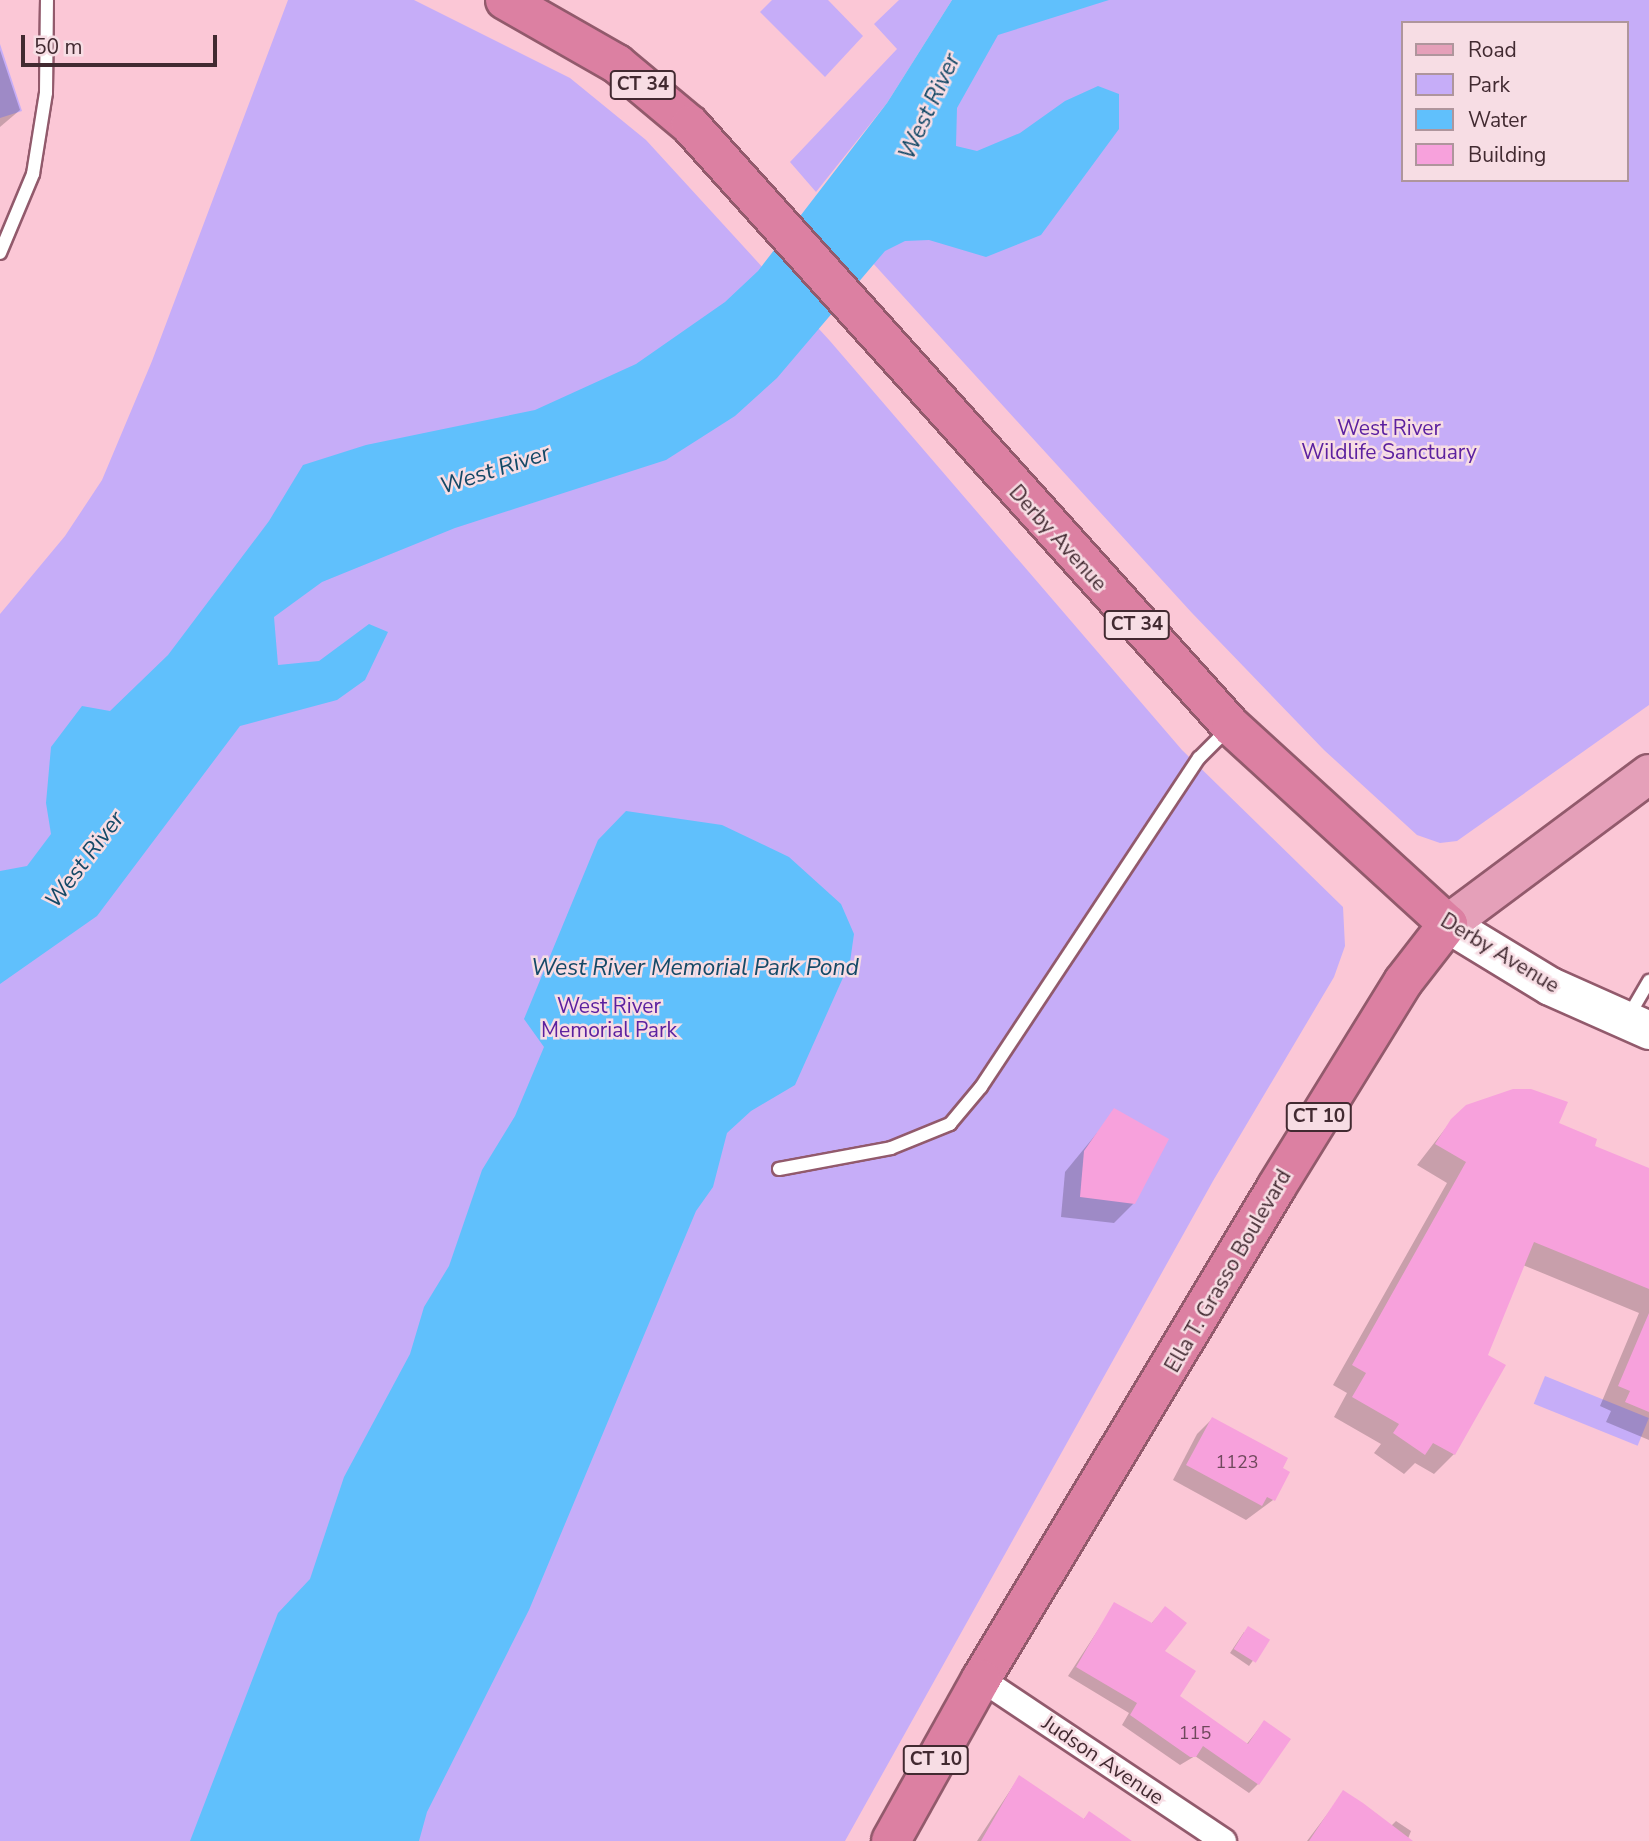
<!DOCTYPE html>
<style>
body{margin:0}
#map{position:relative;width:1649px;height:1841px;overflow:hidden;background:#fbc7d6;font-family:"Nunito Sans",sans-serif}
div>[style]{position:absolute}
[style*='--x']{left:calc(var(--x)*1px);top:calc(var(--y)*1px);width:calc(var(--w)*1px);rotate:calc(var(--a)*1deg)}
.green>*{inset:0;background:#c6adf8;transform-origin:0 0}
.water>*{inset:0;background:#60c0fc}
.shadow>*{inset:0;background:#0003}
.building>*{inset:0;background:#f7a1dc;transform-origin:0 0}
.roads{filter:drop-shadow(2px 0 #925a6c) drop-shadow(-2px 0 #925a6c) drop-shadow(0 2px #925a6c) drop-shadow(0 -2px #925a6c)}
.service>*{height:12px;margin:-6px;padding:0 6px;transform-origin:6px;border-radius:6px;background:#fff}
.minor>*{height:24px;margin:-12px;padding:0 12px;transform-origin:12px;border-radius:12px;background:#fff}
.secondary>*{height:37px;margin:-18.5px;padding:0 18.5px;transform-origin:18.5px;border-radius:18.5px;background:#fff}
.primary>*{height:38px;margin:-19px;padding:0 19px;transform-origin:19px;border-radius:19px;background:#e5a0b9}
.trunk>*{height:38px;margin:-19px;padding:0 19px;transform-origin:19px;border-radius:19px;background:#dc80a2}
span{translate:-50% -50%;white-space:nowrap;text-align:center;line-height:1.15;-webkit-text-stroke:5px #f7dde4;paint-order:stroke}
.number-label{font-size:18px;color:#6f485c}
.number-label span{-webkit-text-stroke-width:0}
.shield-label span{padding:2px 5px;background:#f7dde4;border:2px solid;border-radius:5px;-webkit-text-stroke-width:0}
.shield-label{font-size:19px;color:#422a31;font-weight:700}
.park-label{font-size:21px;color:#5c219f}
.street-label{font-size:21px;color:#422a31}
.water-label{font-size:23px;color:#144967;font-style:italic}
.legend{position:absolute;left:1401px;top:21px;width:228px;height:161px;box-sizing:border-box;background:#f7dde4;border:2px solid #af959c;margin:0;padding:9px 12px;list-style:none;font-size:21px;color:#422a31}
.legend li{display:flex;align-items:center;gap:14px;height:35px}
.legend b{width:35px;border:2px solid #af959c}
.scale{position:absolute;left:21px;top:35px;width:196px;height:32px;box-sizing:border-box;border:4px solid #422a31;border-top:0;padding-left:9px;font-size:21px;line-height:24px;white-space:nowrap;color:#422a31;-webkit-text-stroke:5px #f7dde4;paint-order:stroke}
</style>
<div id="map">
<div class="green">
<i style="clip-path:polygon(288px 0,414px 0,570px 78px,646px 140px,830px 341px,1182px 750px,1343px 907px,1345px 946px,1334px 977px,1213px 1181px,845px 1841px,0 1841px,0 614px,65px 536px,102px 480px,152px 361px)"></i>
<i style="clip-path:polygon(772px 0,828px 0,863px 36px,825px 77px,760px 12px)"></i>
<i style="clip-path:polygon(899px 0,952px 0,887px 103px,816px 192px,790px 162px,897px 49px,874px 24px)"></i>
<i style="clip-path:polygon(evenodd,993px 0,1649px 0,1649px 705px,1457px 841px,1440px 843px,1417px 835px,1324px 750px,1192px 613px,850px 238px,993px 0,1402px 23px,1626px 23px,1626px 180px,1402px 180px,1402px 23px)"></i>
<i style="clip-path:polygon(0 44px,22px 111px,0 118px)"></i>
<i style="left:1545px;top:1376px;width:112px;height:30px;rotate:22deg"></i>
</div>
<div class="water">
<i style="clip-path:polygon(952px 0,1109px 0,998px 35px,957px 108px,956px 146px,977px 151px,1020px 133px,1065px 101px,1098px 86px,1119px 94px,1119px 129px,1041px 235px,986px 257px,929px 240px,905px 241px,885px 251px,777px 378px,735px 416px,666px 460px,455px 528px,322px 582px,274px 617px,278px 665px,319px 661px,369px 624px,388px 632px,365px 680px,337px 700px,240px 726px,97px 916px,0 984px,0 871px,27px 866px,51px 834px,46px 803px,51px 747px,82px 706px,110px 711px,168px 655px,269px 521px,303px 465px,366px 445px,535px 410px,636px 364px,725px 302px,758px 271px,887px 103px)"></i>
<i style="clip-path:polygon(626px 811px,722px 825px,789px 857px,841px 904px,854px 934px,850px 962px,795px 1085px,751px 1111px,727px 1133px,713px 1187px,696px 1211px,529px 1610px,427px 1812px,419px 1841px,190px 1841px,278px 1613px,310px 1579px,344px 1477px,410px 1354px,424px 1307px,449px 1266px,482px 1170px,515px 1116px,544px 1047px,524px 1019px,598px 840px)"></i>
</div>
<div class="shadow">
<i style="clip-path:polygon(0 50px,20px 110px,0 127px)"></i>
<i style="clip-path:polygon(1115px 1111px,1134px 1203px,1114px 1223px,1061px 1217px,1065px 1172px)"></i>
<i style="clip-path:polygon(1452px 1120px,1557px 1124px,1592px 1147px,1649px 1170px,1649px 1440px,1606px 1422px,1611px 1411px,1600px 1406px,1639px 1313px,1523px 1265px,1486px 1355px,1454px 1454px,1434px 1474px,1415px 1463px,1404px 1474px,1374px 1453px,1381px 1444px,1334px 1417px,1347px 1393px,1333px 1385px,1447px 1183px,1417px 1165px)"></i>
<i style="clip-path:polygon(1212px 1419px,1281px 1469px,1273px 1500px,1246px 1520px,1173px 1480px,1197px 1434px)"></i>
<i style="clip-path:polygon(1115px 1604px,1150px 1625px,1165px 1608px,1162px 1651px,1178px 1697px,1246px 1745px,1264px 1722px,1258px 1784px,1249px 1793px,1195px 1756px,1180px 1765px,1122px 1725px,1129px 1713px,1068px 1676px)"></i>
<i style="clip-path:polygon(1244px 1632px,1267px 1641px,1249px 1666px,1230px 1653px)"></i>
<i style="clip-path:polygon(1019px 1777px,1083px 1820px,1089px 1813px,1128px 1841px,977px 1841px)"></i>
<i style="clip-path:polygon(1344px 1792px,1391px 1826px,1396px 1821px,1411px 1831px,1407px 1841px,1307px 1841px)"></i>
</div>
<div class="building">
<i style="clip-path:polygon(1513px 1089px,1531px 1089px,1568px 1102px,1559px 1123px,1597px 1139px,1595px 1146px,1649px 1168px,1649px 1289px,1534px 1242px,1488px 1355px,1506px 1365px,1455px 1455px,1433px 1443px,1425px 1455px,1393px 1433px,1399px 1424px,1352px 1397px,1366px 1373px,1352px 1365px,1466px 1162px,1435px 1144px,1451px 1119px,1466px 1105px)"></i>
<i style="clip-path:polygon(1114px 1108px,1169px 1139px,1135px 1204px,1080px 1197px,1084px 1151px)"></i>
<i style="clip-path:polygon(1649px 1313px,1649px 1412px,1625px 1402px,1630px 1391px,1618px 1386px)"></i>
<i style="clip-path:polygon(1212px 1417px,1288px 1458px,1283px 1468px,1290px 1472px,1275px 1501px,1267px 1497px,1262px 1506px,1186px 1465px)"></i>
<i style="clip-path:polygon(1114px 1602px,1152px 1623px,1165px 1606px,1187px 1623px,1165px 1651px,1196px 1671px,1180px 1696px,1248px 1744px,1264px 1720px,1291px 1739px,1259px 1785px,1203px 1746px,1196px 1757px,1190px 1757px,1130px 1715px,1137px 1703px,1076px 1667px)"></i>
<i style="left:1248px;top:1626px;width:26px;height:27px;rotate:32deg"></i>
<i style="clip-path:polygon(1019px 1775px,1084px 1819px,1089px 1811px,1132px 1841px,981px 1841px)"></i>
<i style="clip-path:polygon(1343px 1790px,1363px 1803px,1413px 1841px,1309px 1841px)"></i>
</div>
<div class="roads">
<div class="service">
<i style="--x:0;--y:253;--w:86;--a:-67.3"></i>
<i style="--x:33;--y:174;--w:82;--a:-80.9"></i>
<i style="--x:46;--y:93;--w:93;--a:-89.4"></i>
<i style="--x:1628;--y:1017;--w:42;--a:-59.7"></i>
<i style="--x:779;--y:1169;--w:114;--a:-10.6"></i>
<i style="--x:891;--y:1148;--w:64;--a:-22.1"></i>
<i style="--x:950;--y:1124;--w:48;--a:-50"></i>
<i style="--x:981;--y:1087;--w:395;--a:-56.5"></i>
<i style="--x:1199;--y:758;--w:41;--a:-45"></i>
</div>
<div class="minor">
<i style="--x:981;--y:1679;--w:292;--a:33.7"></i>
</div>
<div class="secondary">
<i style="--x:1448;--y:924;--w:119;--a:31.3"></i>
<i style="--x:1550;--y:986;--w:108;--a:24"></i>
</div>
<div class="primary">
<i style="--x:1448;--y:924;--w:251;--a:-36.7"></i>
</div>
<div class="trunk">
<i style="--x:505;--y:0;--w:129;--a:29.7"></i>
<i style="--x:617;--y:64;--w:95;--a:39.9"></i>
<i style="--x:690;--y:125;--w:809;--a:48.01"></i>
<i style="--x:1231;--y:726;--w:294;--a:42.4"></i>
<i style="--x:1448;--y:924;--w:73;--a:127.8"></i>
<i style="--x:1403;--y:982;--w:242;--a:121.7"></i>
<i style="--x:1276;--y:1188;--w:573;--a:121"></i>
<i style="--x:981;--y:1679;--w:185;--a:119.1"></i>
</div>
</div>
<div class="number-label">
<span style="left:1237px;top:1462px">1123</span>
<span style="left:1195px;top:1733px">115</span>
</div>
<div class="shield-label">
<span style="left:643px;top:85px">CT 34</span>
<span style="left:1137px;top:625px">CT 34</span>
<span style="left:1319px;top:1117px">CT 10</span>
<span style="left:936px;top:1760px">CT 10</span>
</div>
<div class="park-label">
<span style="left:1389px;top:440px">West River<br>Wildlife Sanctuary</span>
<span style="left:609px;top:1018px">West River<br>Memorial Park</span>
</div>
<div class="street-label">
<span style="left:1058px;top:538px;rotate:48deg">Derby Avenue</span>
<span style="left:1500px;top:953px;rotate:31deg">Derby Avenue</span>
<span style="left:1228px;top:1271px;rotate:-60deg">Ella T. Grasso Boulevard</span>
<span style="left:1103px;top:1760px;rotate:34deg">Judson Avenue</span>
</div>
<div class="water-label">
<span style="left:930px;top:107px;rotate:-65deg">West River</span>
<span style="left:495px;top:470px;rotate:-18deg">West River</span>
<span style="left:85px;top:860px;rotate:-53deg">West River</span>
<span style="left:695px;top:968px">West River Memorial Park Pond</span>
</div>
<ul class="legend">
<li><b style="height:9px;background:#e5a0b9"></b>Road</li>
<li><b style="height:19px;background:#c6adf8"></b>Park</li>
<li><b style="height:19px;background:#60c0fc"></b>Water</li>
<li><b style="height:19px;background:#f7a1dc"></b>Building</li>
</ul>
<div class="scale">50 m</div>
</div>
